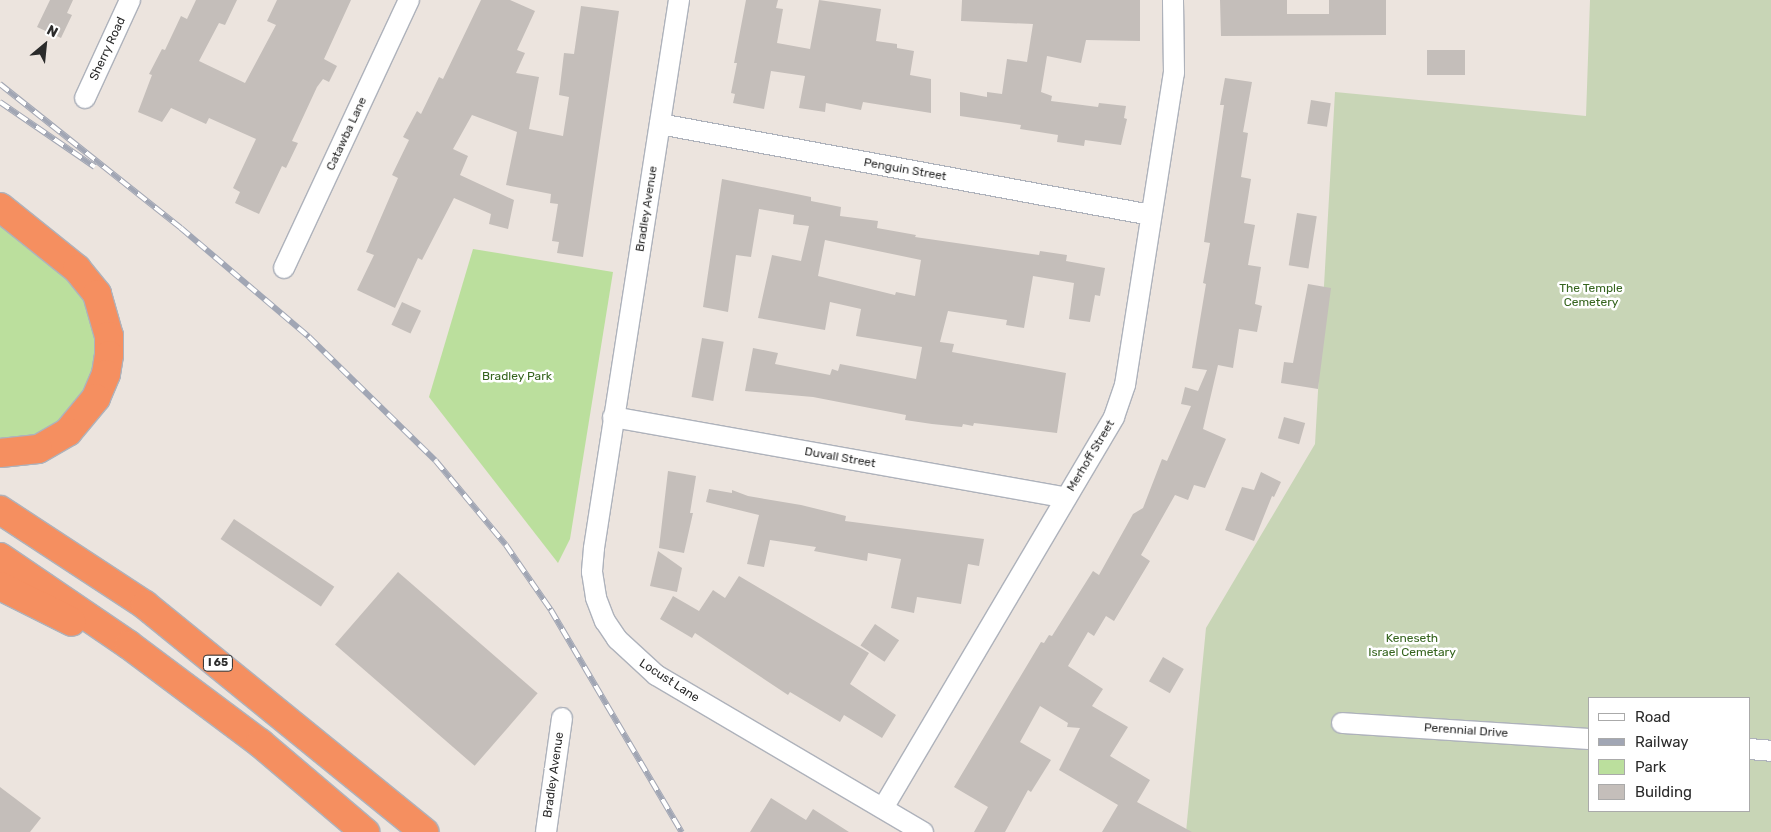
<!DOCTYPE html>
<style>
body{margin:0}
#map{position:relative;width:1771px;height:832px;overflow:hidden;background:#ece4de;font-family:Rubik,sans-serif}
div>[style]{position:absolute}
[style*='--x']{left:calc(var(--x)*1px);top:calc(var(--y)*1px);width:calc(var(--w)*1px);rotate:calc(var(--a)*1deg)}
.green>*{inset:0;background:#bbdf9d}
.cemetery>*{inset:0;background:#c8d5b6}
.building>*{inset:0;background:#c4beba;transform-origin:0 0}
.roads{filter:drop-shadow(1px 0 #aeb2bb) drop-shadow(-1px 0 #aeb2bb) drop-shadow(0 1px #aeb2bb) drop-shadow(0 -1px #aeb2bb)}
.street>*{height:20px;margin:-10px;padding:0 10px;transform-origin:10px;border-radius:10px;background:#fff}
.highway>*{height:28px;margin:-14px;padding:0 14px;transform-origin:14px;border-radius:14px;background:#f58f60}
.rail>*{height:5.5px;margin-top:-2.75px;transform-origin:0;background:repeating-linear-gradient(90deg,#fff 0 11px,#a1a6b4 0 22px);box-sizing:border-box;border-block:1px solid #a1a6b4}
span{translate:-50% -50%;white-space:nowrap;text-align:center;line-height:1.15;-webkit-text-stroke:5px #fff;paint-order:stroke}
.shield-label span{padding:1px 4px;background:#fff;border:1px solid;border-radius:4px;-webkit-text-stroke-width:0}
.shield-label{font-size:11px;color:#2b2b2b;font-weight:700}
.street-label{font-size:12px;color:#2b2b2b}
.park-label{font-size:12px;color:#35641e}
.legend{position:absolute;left:1588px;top:697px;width:162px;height:115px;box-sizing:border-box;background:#fff;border:1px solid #aaa;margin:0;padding:6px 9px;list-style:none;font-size:15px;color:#2b2b2b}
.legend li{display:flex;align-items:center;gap:10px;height:25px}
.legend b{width:25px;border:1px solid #aaa}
.north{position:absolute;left:20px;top:20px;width:50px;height:50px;-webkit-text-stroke:4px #fff;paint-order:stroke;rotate:28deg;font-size:14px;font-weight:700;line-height:20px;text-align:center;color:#2b2b2b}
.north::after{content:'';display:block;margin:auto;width:18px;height:22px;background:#2b2b2b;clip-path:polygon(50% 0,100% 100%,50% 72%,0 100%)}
</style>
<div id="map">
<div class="green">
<i style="clip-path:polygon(0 221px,67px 274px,84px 294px,96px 327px,97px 362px,81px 402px,45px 434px,0 444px)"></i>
<i style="clip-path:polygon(473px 249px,613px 272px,570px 539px,558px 563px,429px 397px)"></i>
</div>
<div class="cemetery">
<i style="clip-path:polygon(evenodd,1590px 0,1771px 0,1771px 832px,1186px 832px,1206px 628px,1315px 444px,1335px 92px,1586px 116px,1590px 0,1590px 698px,1750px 698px,1750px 811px,1590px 811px,1590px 698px)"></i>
</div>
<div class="building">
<i style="clip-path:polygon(50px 0,73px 0,67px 13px,72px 15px,61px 38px,37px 27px)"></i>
<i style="clip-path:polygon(196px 0,237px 0,225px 25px,219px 23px,199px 61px,245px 83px,276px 25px,267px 21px,277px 0,351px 0,324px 59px,337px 66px,329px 82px,323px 79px,317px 87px,292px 141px,298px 143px,286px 168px,282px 166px,259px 214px,235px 203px,240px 192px,233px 188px,256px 139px,209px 118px,206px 124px,171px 108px,162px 122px,138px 112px,152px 75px,149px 74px,162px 49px,165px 50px,181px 16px,187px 19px)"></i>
<i style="clip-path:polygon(481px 0,510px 0,535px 11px,517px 50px,525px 53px,516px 73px,539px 77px,529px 129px,563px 136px,569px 97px,559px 95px,564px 53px,574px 54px,581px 6px,619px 11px,583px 257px,557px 253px,559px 242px,552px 241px,558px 204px,550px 203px,551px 194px,506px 185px,517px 132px,472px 115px,453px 149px,468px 156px,460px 175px,514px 200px,508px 229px,489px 224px,491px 214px,454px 198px,422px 260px,418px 258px,395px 308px,357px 290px,374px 255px,366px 252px,398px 178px,392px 175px,409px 140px,403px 137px,417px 111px,421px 114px,439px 77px,443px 79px)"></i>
<i style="clip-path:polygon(746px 0,778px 0,776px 8px,783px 9px,777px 43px,810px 49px,819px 0,881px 9px,876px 41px,897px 44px,897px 48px,914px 51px,910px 75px,931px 79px,931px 113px,863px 102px,861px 110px,826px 103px,825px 112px,799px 108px,805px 76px,771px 71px,764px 109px,733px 103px,735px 94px,731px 93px,737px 63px,734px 63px)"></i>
<i style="clip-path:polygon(962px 0,1140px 0,1140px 41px,1086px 40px,1081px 63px,1047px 56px,1041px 92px,1052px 96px,1051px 101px,1098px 107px,1099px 103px,1126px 106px,1124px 118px,1127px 119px,1121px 145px,1085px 140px,1084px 146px,1057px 142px,1058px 135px,1020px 129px,1021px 125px,960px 116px,960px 92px,987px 97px,987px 92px,1002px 94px,1007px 59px,1027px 62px,1033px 24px,961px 21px)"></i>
<i style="clip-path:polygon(1220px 0,1287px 0,1287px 14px,1329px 14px,1329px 0,1386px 0,1386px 35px,1221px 36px)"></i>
<i style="left:1427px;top:50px;width:38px;height:25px"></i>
<i style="clip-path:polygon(1225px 78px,1252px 82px,1243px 132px,1248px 133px,1241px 177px,1251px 179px,1244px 223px,1255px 225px,1248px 265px,1261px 267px,1255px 304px,1262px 306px,1257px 332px,1239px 329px,1233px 368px,1218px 365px,1203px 429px,1226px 439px,1205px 488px,1194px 485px,1188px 500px,1175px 495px,1141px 555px,1150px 561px,1114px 621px,1106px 616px,1094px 636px,1088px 632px,1068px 666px,1103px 689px,1092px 706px,1128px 727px,1110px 756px,1150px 780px,1137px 802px,1192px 832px,1102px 832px,1118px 805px,1059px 770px,1080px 728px,1067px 727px,1068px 723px,1040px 706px,1020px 742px,1051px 760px,1031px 792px,1028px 790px,1005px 832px,974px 832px,988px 807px,954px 787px,1041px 642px,1044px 643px,1049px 635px,1052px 636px,1093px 571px,1099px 575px,1133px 514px,1143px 508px,1162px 459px,1167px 461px,1191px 406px,1181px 404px,1185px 387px,1198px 391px,1207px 370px,1192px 368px,1206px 284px,1203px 283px,1210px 243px,1204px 242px,1224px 105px,1220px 105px)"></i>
<i style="left:1311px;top:100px;width:20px;height:24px;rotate:9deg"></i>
<i style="clip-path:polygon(evenodd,722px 179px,811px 197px,811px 201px,841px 207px,840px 216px,878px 221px,877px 228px,916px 235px,915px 237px,1039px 255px,1040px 251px,1067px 255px,1066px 261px,1105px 268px,1100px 296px,1095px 295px,1090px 322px,1069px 319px,1074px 283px,1033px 276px,1024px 328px,1006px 325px,1007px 320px,948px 311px,940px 342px,954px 344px,952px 352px,1066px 373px,1057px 433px,974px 423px,973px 426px,963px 424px,962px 427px,932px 424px,905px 420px,906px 415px,813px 397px,745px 391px,753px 348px,778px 353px,775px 364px,830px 375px,832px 369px,838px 371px,840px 364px,916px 379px,922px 347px,856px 336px,861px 309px,830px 302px,825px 330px,758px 318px,772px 255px,801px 261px,809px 226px,793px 224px,794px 215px,759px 209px,751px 257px,736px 255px,728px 312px,703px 307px,722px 179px,825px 240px,921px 260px,915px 296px,896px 292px,895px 295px,818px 276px,825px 240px)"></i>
<i style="left:1297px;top:213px;width:20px;height:53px;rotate:9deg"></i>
<i style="clip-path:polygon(1308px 284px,1331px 288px,1318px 389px,1281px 383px,1284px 362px,1293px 363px)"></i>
<i style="left:402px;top:302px;width:21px;height:25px;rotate:25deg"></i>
<i style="left:702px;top:338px;width:22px;height:60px;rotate:10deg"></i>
<i style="left:1284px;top:417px;width:22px;height:22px;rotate:16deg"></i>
<i style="clip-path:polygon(668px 471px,696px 476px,690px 513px,693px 513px,684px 553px,659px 548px)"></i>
<i style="clip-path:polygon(1261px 472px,1281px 482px,1274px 497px,1272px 496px,1254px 541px,1225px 530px,1242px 487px,1254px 490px)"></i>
<i style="clip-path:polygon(709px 489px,732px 493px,732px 490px,748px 496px,801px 505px,846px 516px,845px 521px,984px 539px,979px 566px,968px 564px,961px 604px,917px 597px,914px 613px,891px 608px,901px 559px,868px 553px,867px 561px,814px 551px,816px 547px,770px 540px,764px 567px,747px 564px,759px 515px,706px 502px)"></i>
<i style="left:234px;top:519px;width:121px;height:24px;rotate:34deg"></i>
<i style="clip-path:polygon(658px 551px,682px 568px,677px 592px,650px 586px)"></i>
<i style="left:398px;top:572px;width:185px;height:96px;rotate:41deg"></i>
<i style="clip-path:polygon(739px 576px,869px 653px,850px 684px,896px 715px,882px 738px,844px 715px,840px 722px,790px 692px,788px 695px,695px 633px,692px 638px,660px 619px,673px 596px,699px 611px,713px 590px,725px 598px)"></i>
<i style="left:875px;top:624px;width:29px;height:26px;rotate:34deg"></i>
<i style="left:1163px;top:657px;width:24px;height:28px;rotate:30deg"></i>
<i style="clip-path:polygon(0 787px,41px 818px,30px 832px,0 832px)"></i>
<i style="clip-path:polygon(771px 798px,806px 820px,813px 809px,849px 832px,750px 832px)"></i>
</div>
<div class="roads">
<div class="street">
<i style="--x:679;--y:0;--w:555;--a:98.82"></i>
<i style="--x:594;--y:548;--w:24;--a:95"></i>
<i style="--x:592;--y:572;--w:26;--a:81"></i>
<i style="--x:596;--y:598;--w:25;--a:69"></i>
<i style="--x:605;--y:621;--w:22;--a:56"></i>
<i style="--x:617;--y:639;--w:53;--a:42.7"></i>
<i style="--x:656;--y:675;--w:310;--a:30.5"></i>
<i style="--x:85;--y:98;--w:108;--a:-65.3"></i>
<i style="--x:660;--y:124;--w:499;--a:10.5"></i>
<i style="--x:284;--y:268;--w:296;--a:-65"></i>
<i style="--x:613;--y:417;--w:460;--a:10.1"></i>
<i style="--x:1342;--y:723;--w:249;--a:3.7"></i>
<i style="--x:1750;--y:749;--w:21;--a:5"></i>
<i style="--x:883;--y:808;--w:454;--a:-59.4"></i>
<i style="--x:1114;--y:417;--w:34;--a:-71"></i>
<i style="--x:1125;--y:385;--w:316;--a:-81.1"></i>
<i style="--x:1174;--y:73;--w:73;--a:-90.8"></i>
<i style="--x:546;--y:832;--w:115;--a:-82"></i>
</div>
<div class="highway">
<i style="--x:0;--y:207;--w:99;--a:38.8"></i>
<i style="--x:77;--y:269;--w:32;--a:51"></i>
<i style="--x:97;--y:294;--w:44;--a:74.1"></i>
<i style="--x:109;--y:336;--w:19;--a:90"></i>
<i style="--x:109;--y:355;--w:19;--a:99"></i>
<i style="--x:106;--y:374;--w:26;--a:113"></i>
<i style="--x:96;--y:398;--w:44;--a:129.5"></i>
<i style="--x:68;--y:432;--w:34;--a:150"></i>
<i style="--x:38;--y:449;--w:38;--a:174"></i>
<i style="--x:0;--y:510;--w:173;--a:33.2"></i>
<i style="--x:145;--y:605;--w:360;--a:39.1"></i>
<i style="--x:0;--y:557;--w:156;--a:34.3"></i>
<i style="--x:129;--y:645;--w:164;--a:36.8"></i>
<i style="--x:260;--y:743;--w:138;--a:40.3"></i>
<i style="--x:0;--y:586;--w:80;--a:26.6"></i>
</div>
</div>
<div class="rail">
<i style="--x:0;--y:84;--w:231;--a:38.5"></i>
<i style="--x:181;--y:228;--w:168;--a:40.4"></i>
<i style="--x:309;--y:337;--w:177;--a:44.3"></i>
<i style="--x:436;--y:461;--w:109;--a:50.2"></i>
<i style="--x:506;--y:545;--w:79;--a:55.3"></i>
<i style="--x:551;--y:610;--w:258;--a:59.5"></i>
<i style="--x:0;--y:102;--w:115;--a:34.4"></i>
</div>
<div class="shield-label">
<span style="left:218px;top:663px">I 65</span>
</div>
<div class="street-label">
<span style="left:108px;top:49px;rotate:-65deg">Sherry Road</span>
<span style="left:347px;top:134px;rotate:-65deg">Catawba Lane</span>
<span style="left:905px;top:170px;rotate:10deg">Penguin Street</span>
<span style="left:647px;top:209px;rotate:-81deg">Bradley Avenue</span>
<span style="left:1091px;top:456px;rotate:-59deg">Merhoff Street</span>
<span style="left:840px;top:458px;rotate:10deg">Duvall Street</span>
<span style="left:669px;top:681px;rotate:33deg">Locust Lane</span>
<span style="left:1466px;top:731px;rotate:4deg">Perennial Drive</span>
<span style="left:554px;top:775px;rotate:-82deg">Bradley Avenue</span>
</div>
<div class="park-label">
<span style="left:1591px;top:296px">The Temple<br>Cemetery</span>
<span style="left:517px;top:377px">Bradley Park</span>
<span style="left:1412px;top:646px">Keneseth<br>Israel Cemetary</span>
</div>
<ul class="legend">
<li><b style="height:6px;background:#fff"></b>Road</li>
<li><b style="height:6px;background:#a1a6b4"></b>Railway</li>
<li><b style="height:14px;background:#bbdf9d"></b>Park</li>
<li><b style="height:14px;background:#c4beba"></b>Building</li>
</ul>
<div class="north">N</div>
</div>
